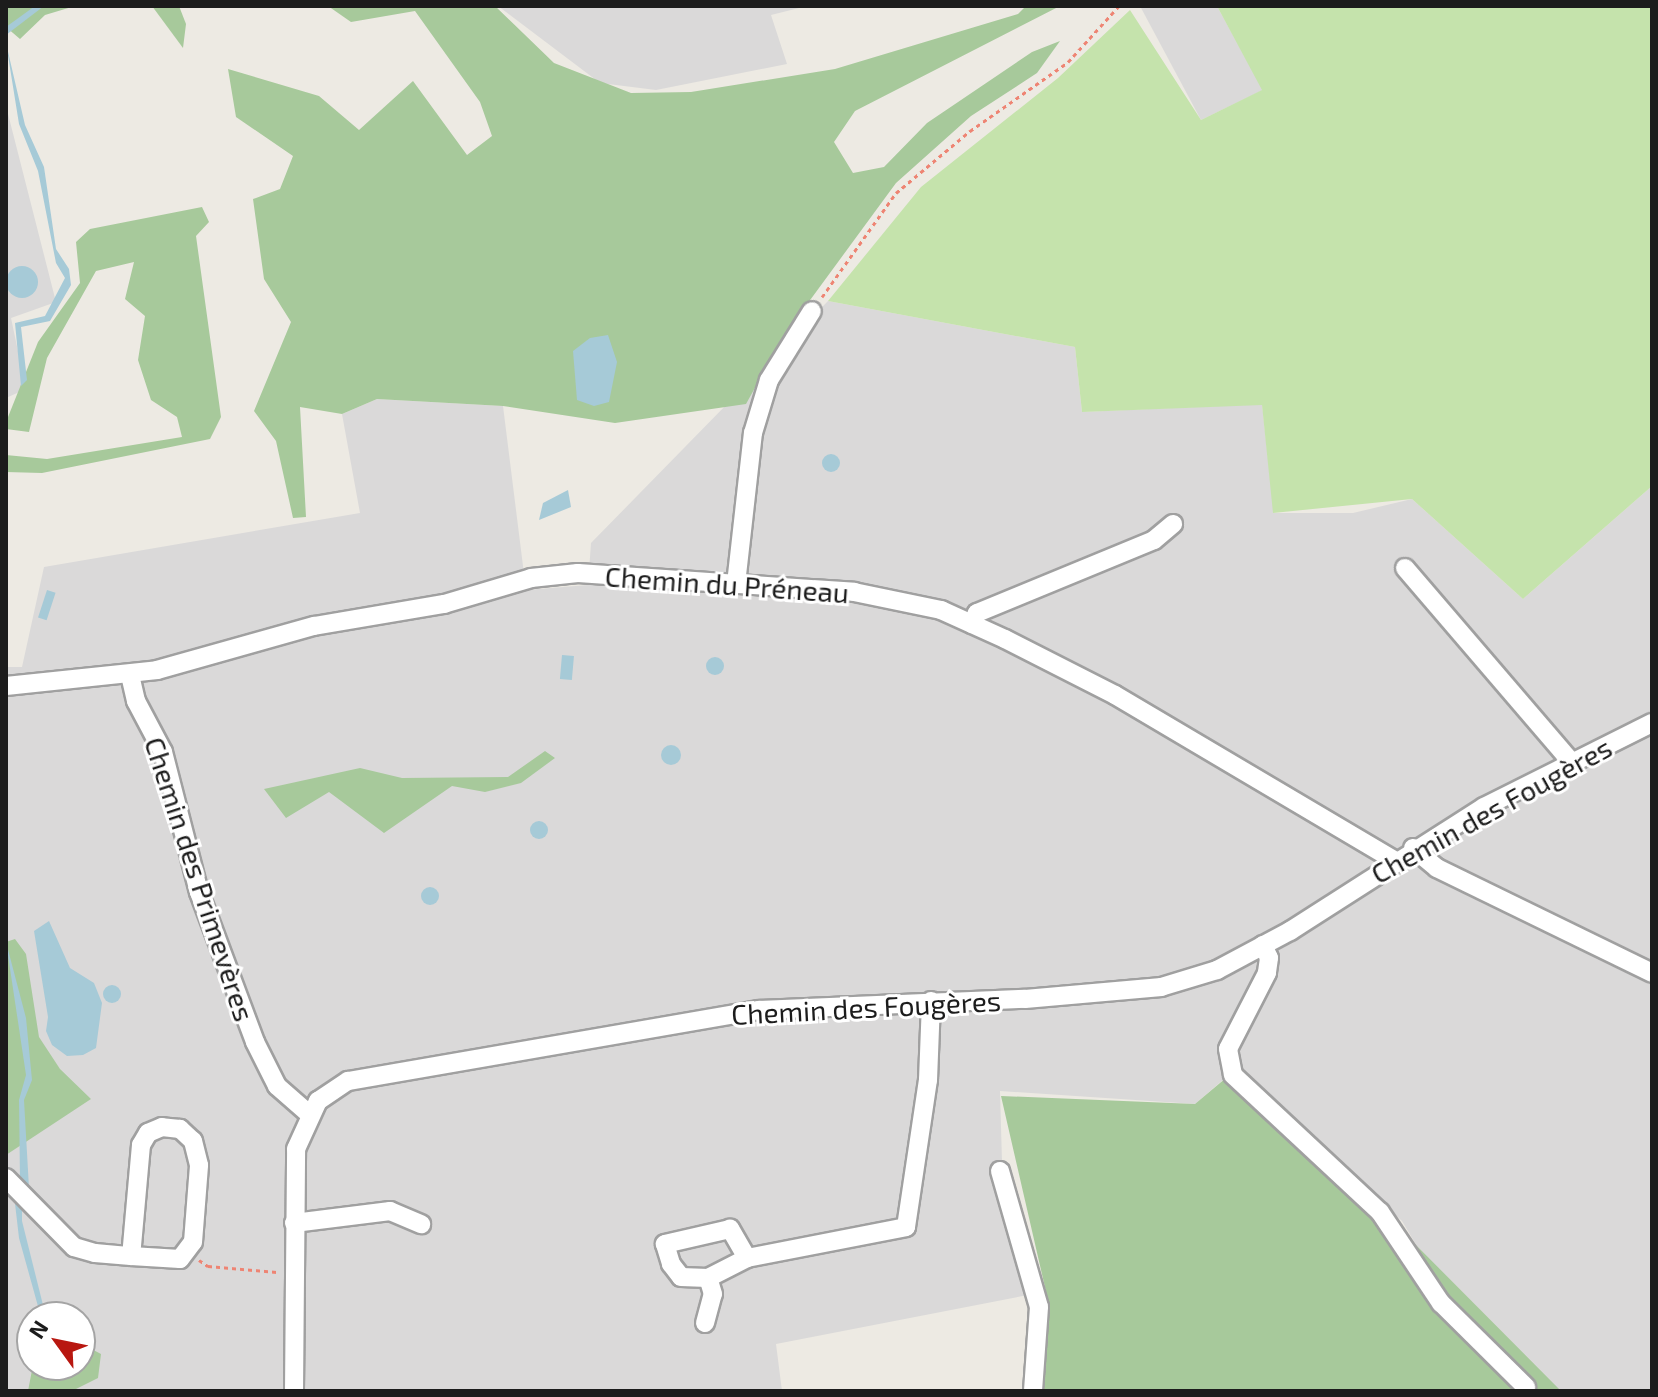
<!DOCTYPE html>
<meta charset="utf-8">
<style>
body{margin:0}
#map{position:relative;width:1658px;height:1397px;overflow:hidden;background:#edeae3;font-family:"Exo 2",sans-serif}
div>[style]{position:absolute}
[style*='--x']{left:calc(var(--x)*1px);top:calc(var(--y)*1px);width:calc(var(--w)*1px);rotate:calc(var(--a)*1deg)}
.residential>*{inset:0;background:#dad9d9}
.grass>*{inset:0;background:#c5e3ac}
.forest>*{inset:0;background:#a7c99b}
.water>*{inset:0;background:#a6cad7;transform-origin:0 0}
.round{border-radius:50%}
.path>*{height:3px;margin-top:-1.5px;transform-origin:0;background:repeating-linear-gradient(90deg,#ee8473 0 4px,transparent 0 8px)}
.roads{filter:drop-shadow(2px 0 #a0a0a0) drop-shadow(-2px 0 #a0a0a0) drop-shadow(0 2px #a0a0a0) drop-shadow(0 -2px #a0a0a0)}
.minor>*{height:18px;margin:-9px;padding:0 9px;transform-origin:9px;border-radius:9px;background:#fff}
span{translate:-50% -50%;white-space:nowrap;text-align:center;line-height:1.15;-webkit-text-stroke:6px #fff;paint-order:stroke}
.street-label{font-size:28px;color:#1c1c1c}
.frame{position:absolute;inset:0;border:8px solid #1c1c1c;pointer-events:none}
.north{position:absolute;left:16px;top:1301px;width:80px;height:80px;box-sizing:border-box;background:#fff;border:2px solid #a4a4a4;border-radius:50%;rotate:303deg;font-size:22px;font-weight:700;line-height:32px;text-align:center;color:#1c1c1c}
.north::after{content:'';display:block;margin:auto;width:28px;height:36px;background:#b81710;clip-path:polygon(50% 0,100% 100%,50% 72%,0 100%)}
</style>
<div id="map">
<div class="residential">
<i style="clip-path:polygon(498px 6px,807px 6px,771px 15px,787px 64px,656px 90px,600px 83px)"></i>
<i style="clip-path:polygon(1140px 6px,1217px 6px,1263px 90px,1201px 120px)"></i>
<i style="clip-path:polygon(6px 106px,56px 302px,11px 318px,26px 389px,6px 398px)"></i>
<i style="clip-path:polygon(evenodd,828px 301px,1075px 347px,1082px 412px,1262px 404px,1274px 513px,1353px 513px,1412px 499px,1523px 599px,1652px 486px,1652px 1391px,1545px 1391px,1448px 1298px,1402px 1221px,1238px 1067px,1195px 1104px,1000px 1091px,1002px 1162px,1033px 1294px,776px 1344px,782px 1391px,6px 1391px,6px 667px,22px 667px,44px 567px,360px 513px,342px 414px,377px 399px,503px 406px,526px 590px,588px 585px,591px 543px,828px 301px,32px 1317px,80px 1317px,80px 1365px,32px 1365px,32px 1317px)"></i>
</div>
<div class="grass">
<i style="clip-path:polygon(1217px 6px,1652px 6px,1652px 486px,1523px 599px,1412px 499px,1273px 513px,1262px 405px,1082px 412px,1075px 347px,828px 301px,921px 187px,1058px 78px,1130px 10px,1201px 120px,1262px 90px)"></i>
</div>
<div class="forest">
<i style="clip-path:polygon(6px 6px,75px 6px,45px 15px,20px 39px,6px 27px)"></i>
<i style="clip-path:polygon(152px 6px,179px 6px,186px 24px,183px 48px)"></i>
<i style="clip-path:polygon(328px 6px,495px 6px,554px 63px,631px 93px,691px 92px,835px 69px,1018px 14px,1026px 6px,1060px 6px,855px 111px,834px 142px,853px 173px,884px 167px,927px 123px,1032px 52px,1060px 41px,1037px 73px,971px 116px,896px 183px,783px 337px,746px 404px,615px 423px,503px 406px,377px 399px,342px 414px,300px 407px,306px 517px,293px 518px,276px 441px,254px 411px,291px 322px,264px 279px,253px 199px,280px 189px,293px 156px,236px 117px,228px 69px,319px 96px,359px 130px,413px 81px,467px 155px,492px 136px,480px 102px,415px 11px,351px 22px)"></i>
<i style="clip-path:polygon(202px 207px,209px 222px,196px 236px,221px 417px,210px 439px,42px 473px,6px 472px,6px 455px,47px 459px,182px 437px,177px 417px,151px 400px,138px 360px,145px 316px,125px 299px,134px 262px,96px 271px,47px 358px,29px 432px,6px 429px,6px 422px,38px 342px,80px 283px,76px 242px,90px 229px)"></i>
<i style="clip-path:polygon(545px 751px,555px 758px,521px 783px,485px 792px,452px 786px,384px 833px,329px 792px,286px 818px,264px 789px,360px 768px,402px 778px,508px 777px)"></i>
<i style="clip-path:polygon(15px 939px,26px 954px,39px 1037px,60px 1069px,91px 1099px,6px 1155px,6px 942px)"></i>
<i style="clip-path:polygon(1239px 1067px,1561px 1391px,1037px 1391px,1047px 1296px,1001px 1096px,1195px 1104px)"></i>
<i style="clip-path:polygon(80px 1343px,101px 1354px,98px 1378px,72px 1391px,28px 1391px,33px 1365px,80px 1365px)"></i>
</div>
<div class="water">
<i style="clip-path:polygon(35px 6px,44px 6px,6px 35px,6px 27px)"></i>
<i style="clip-path:polygon(6px 43px,25px 125px,44px 167px,56px 249px,69px 269px,71px 285px,50px 321px,21px 327px,27px 380px,21px 386px,15px 323px,45px 316px,65px 278px,56px 263px,38px 171px,19px 124px)"></i>
<i class="round" style="left:6px;top:266px;width:32px;height:32px"></i>
<i style="clip-path:polygon(608px 335px,617px 362px,609px 402px,594px 406px,577px 400px,573px 351px,590px 338px)"></i>
<i class="round" style="left:822px;top:454px;width:18px;height:18px"></i>
<i style="clip-path:polygon(568px 490px,571px 507px,539px 520px,543px 503px)"></i>
<i style="left:47px;top:590px;width:9px;height:29px;rotate:18deg"></i>
<i style="left:562px;top:655px;width:12px;height:24px;rotate:5deg"></i>
<i class="round" style="left:706px;top:657px;width:18px;height:18px"></i>
<i class="round" style="left:661px;top:745px;width:20px;height:20px"></i>
<i class="round" style="left:530px;top:821px;width:18px;height:18px"></i>
<i class="round" style="left:421px;top:887px;width:18px;height:18px"></i>
<i style="clip-path:polygon(49px 921px,70px 968px,94px 983px,102px 1003px,96px 1048px,83px 1055px,67px 1056px,52px 1045px,46px 1031px,48px 1017px,34px 931px)"></i>
<i style="clip-path:polygon(6px 942px,26px 1018px,32px 1080px,24px 1100px,29px 1188px,20px 1182px,19px 1100px,26px 1075px)"></i>
<i class="round" style="left:103px;top:985px;width:18px;height:18px"></i>
<i style="clip-path:polygon(14px 1195px,22px 1200px,22px 1221px,46px 1317px,41px 1317px,19px 1238px)"></i>
</div>
<div class="path">
<i style="--x:822;--y:297;--w:128;--a:-54.6"></i>
<i style="--x:896;--y:193;--w:97;--a:-40"></i>
<i style="--x:970;--y:131;--w:120;--a:-35.1"></i>
<i style="--x:1068;--y:62;--w:76;--a:-47.7"></i>
<i style="--x:199;--y:1260;--w:11;--a:34"></i>
<i style="--x:208;--y:1266;--w:69;--a:5"></i>
</div>
<div class="roads">
<div class="minor">
<i style="--x:1405;--y:568;--w:255;--a:49.4"></i>
<i style="--x:736;--y:584;--w:152;--a:-83.6"></i>
<i style="--x:753;--y:433;--w:55;--a:-73.2"></i>
<i style="--x:769;--y:380;--w:81;--a:-58.1"></i>
<i style="--x:972;--y:624;--w:12;--a:-66"></i>
<i style="--x:977;--y:613;--w:191;--a:-22.4"></i>
<i style="--x:1154;--y:540;--w:25;--a:-40"></i>
<i style="--x:130;--y:675;--w:27;--a:77"></i>
<i style="--x:136;--y:701;--w:58;--a:62.1"></i>
<i style="--x:163;--y:752;--w:145;--a:75.6"></i>
<i style="--x:199;--y:892;--w:160;--a:69.5"></i>
<i style="--x:255;--y:1042;--w:49;--a:63.4"></i>
<i style="--x:277;--y:1086;--w:43;--a:41.2"></i>
<i style="--x:6;--y:686;--w:152;--a:-6"></i>
<i style="--x:157;--y:670;--w:163;--a:-15.7"></i>
<i style="--x:314;--y:626;--w:132;--a:-9.6"></i>
<i style="--x:444;--y:604;--w:91;--a:-16.6"></i>
<i style="--x:531;--y:578;--w:47;--a:-6.1"></i>
<i style="--x:578;--y:573;--w:277;--a:3.9"></i>
<i style="--x:854;--y:592;--w:89;--a:11.7"></i>
<i style="--x:941;--y:610;--w:70;--a:24.4"></i>
<i style="--x:1005;--y:639;--w:123;--a:27"></i>
<i style="--x:1115;--y:695;--w:324;--a:30.6"></i>
<i style="--x:1413;--y:848;--w:31;--a:40"></i>
<i style="--x:1437;--y:868;--w:239;--a:26"></i>
<i style="--x:1263;--y:945;--w:14;--a:65"></i>
<i style="--x:1269;--y:958;--w:15;--a:98"></i>
<i style="--x:1267;--y:973;--w:85;--a:117.2"></i>
<i style="--x:1228;--y:1049;--w:26;--a:79"></i>
<i style="--x:1233;--y:1075;--w:201;--a:43"></i>
<i style="--x:1380;--y:1212;--w:110;--a:56.2"></i>
<i style="--x:1441;--y:1303;--w:120;--a:44.7"></i>
<i style="--x:1000;--y:1171;--w:141;--a:74"></i>
<i style="--x:1039;--y:1307;--w:84;--a:94.1"></i>
<i style="--x:6;--y:1178;--w:97;--a:45.4"></i>
<i style="--x:74;--y:1247;--w:22;--a:16"></i>
<i style="--x:95;--y:1253;--w:36;--a:5"></i>
<i style="--x:131;--y:1256;--w:49;--a:3.5"></i>
<i style="--x:180;--y:1259;--w:21;--a:-53"></i>
<i style="--x:193;--y:1242;--w:77;--a:-85.5"></i>
<i style="--x:199;--y:1165;--w:25;--a:-104"></i>
<i style="--x:193;--y:1141;--w:18;--a:-137"></i>
<i style="--x:180;--y:1129;--w:18;--a:-174"></i>
<i style="--x:162;--y:1127;--w:15;--a:157"></i>
<i style="--x:148;--y:1133;--w:14;--a:120"></i>
<i style="--x:141;--y:1145;--w:111;--a:95.1"></i>
<i style="--x:294;--y:1223;--w:97;--a:-7.1"></i>
<i style="--x:390;--y:1211;--w:34;--a:23"></i>
<i style="--x:747;--y:1258;--w:34;--a:-120"></i>
<i style="--x:730;--y:1229;--w:67;--a:167"></i>
<i style="--x:665;--y:1244;--w:21;--a:73"></i>
<i style="--x:671;--y:1264;--w:16;--a:52"></i>
<i style="--x:681;--y:1277;--w:27;--a:2"></i>
<i style="--x:708;--y:1278;--w:44;--a:-27.1"></i>
<i style="--x:747;--y:1258;--w:162;--a:-11"></i>
<i style="--x:906;--y:1227;--w:149;--a:-81.5"></i>
<i style="--x:928;--y:1080;--w:79;--a:-87.8"></i>
<i style="--x:705;--y:1323;--w:30;--a:-75"></i>
<i style="--x:713;--y:1294;--w:17;--a:-107"></i>
<i style="--x:294;--y:1391;--w:242;--a:-89.5"></i>
<i style="--x:296;--y:1149;--w:53;--a:-65.4"></i>
<i style="--x:318;--y:1101;--w:36;--a:-34"></i>
<i style="--x:348;--y:1081;--w:417;--a:-9.8"></i>
<i style="--x:759;--y:1010;--w:266;--a:-2.4"></i>
<i style="--x:1025;--y:999;--w:137;--a:-5"></i>
<i style="--x:1161;--y:987;--w:59;--a:-16.9"></i>
<i style="--x:1217;--y:970;--w:83;--a:-28.1"></i>
<i style="--x:1290;--y:931;--w:230;--a:-32.6"></i>
<i style="--x:1484;--y:807;--w:188;--a:-26.6"></i>
</div>
</div>
<div class="street-label">
<span style="left:727px;top:584px;rotate:4deg">Chemin du Préneau</span>
<span style="left:1491px;top:810px;rotate:-29deg">Chemin des Fougères</span>
<span style="left:200px;top:879px;rotate:72deg">Chemin des Primevères</span>
<span style="left:866px;top:1007px;rotate:-3deg">Chemin des Fougères</span>
</div>
<div class="frame"></div>
<div class="north">N</div>
</div>
